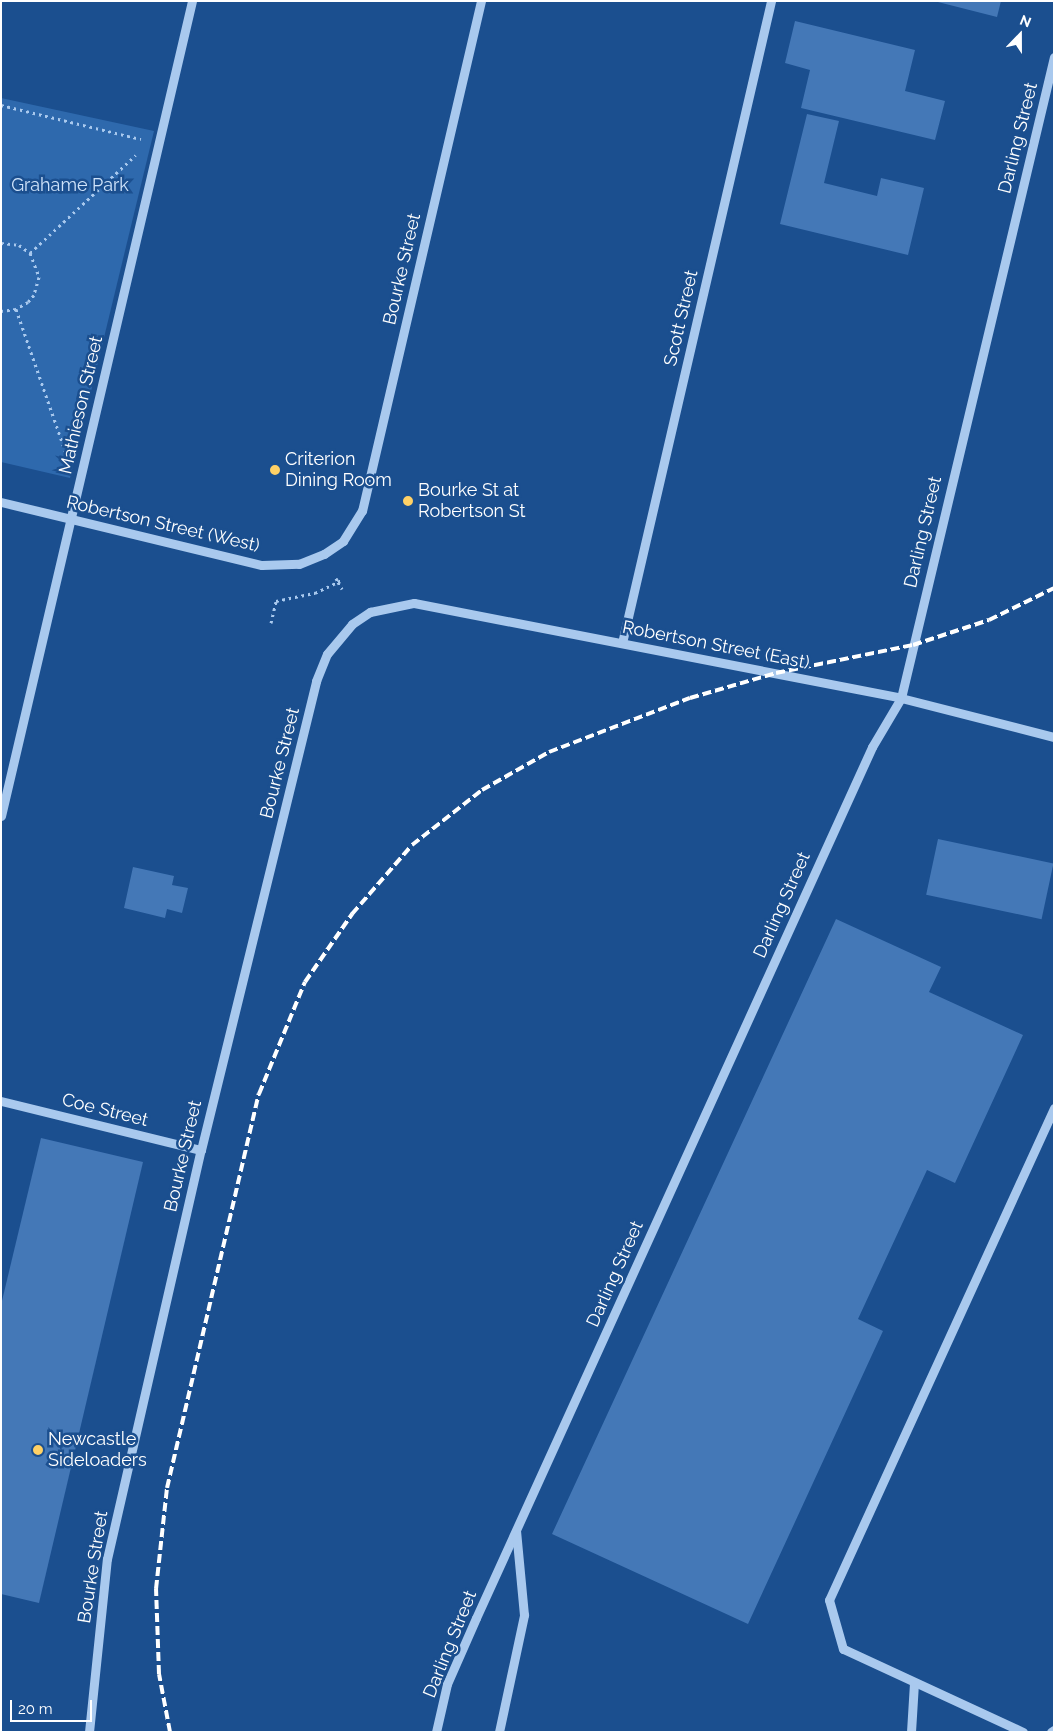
<!DOCTYPE html>
<style>
body{margin:0}
#map{position:relative;width:1055px;height:1733px;overflow:hidden;background:#1b4f8f;font-family:Raleway,sans-serif}
div>[style]{position:absolute}
[style*='--x']{left:calc(var(--x)*1px);top:calc(var(--y)*1px);width:calc(var(--w)*1px);rotate:calc(var(--a)*1deg)}
.green>*{inset:0;background:#2e69ad}
.building>*{inset:0;background:#4478b7;transform-origin:0 0}
.path>*{height:3px;margin-top:-1.5px;transform-origin:0;background:repeating-linear-gradient(90deg,#a9c9ee 0 2.5px,transparent 0 6.5px)}
.minor>*{height:9px;margin:-4.5px;padding:0 4.5px;transform-origin:4.5px;border-radius:4.5px;background:#a9c9ee}
.rail>*{height:4px;margin-top:-2px;transform-origin:0;background:repeating-linear-gradient(90deg,#fff 0 9px,transparent 0 13px)}
.dots>*{width:14px;height:14px;translate:-50% -50%;box-sizing:border-box;border:2px solid #1b4f8f;border-radius:50%}
span{translate:-50% -50%;white-space:nowrap;text-align:center;line-height:1.15;-webkit-text-stroke:5px #1b4f8f;paint-order:stroke}
.street-label{font-size:18px;color:#fff}
.park-label{font-size:18px;color:#cfe3fa}
.poi-label{font-size:18px;color:#fff}
.left{translate:0 -50%;text-align:left}
.frame{position:absolute;inset:0;border:2px solid #fff;pointer-events:none}
.north{position:absolute;left:995px;top:10px;width:50px;height:50px;-webkit-text-stroke:4px #1b4f8f;paint-order:stroke;rotate:22deg;font-size:14px;font-weight:700;line-height:20px;text-align:center;color:#fff}
.north::after{content:'';display:block;margin:auto;width:18px;height:22px;background:#fff;clip-path:polygon(50% 0,100% 100%,50% 72%,0 100%)}
.scale{position:absolute;left:10px;top:1700px;width:82px;height:22px;box-sizing:border-box;border:2px solid #fff;border-top:0;padding-left:6px;font-size:15px;line-height:18px;white-space:nowrap;color:#fff;-webkit-text-stroke:4px #1b4f8f;paint-order:stroke}
</style>
<div id="map">
<div class="green">
<i style="clip-path:polygon(1px 98px,154px 131px,70px 478px,1px 462px)"></i>
</div>
<div class="building">
<i style="clip-path:polygon(934px 1px,1001px 1px,997px 17px)"></i>
<i style="clip-path:polygon(795px 21px,915px 50px,905px 91px,945px 101px,935px 140px,801px 108px,810px 70px,785px 63px)"></i>
<i style="clip-path:polygon(807px 114px,839px 121px,824px 183px,877px 196px,881px 178px,924px 188px,908px 255px,780px 224px)"></i>
<i style="left:938px;top:839px;width:118px;height:57px;rotate:12deg"></i>
<i style="clip-path:polygon(133px 867px,174px 876px,172px 885px,188px 888px,182px 913px,167px 909px,165px 918px,124px 908px)"></i>
<i style="clip-path:polygon(836px 919px,941px 967px,929px 992px,1023px 1035px,955px 1183px,927px 1170px,858px 1319px,883px 1331px,748px 1624px,552px 1534px)"></i>
<i style="clip-path:polygon(41px 1138px,143px 1162px,39px 1603px,1px 1594px,1px 1305px)"></i>
</div>
<div class="path">
<i style="--x:1;--y:105;--w:144;--a:13.7"></i>
<i style="--x:1;--y:243;--w:18;--a:6"></i>
<i style="--x:19;--y:245;--w:14;--a:36"></i>
<i style="--x:30;--y:253;--w:26;--a:69"></i>
<i style="--x:39;--y:277;--w:19;--a:106"></i>
<i style="--x:34;--y:295;--w:9;--a:131"></i>
<i style="--x:28;--y:302;--w:14;--a:150"></i>
<i style="--x:16;--y:309;--w:15;--a:172"></i>
<i style="--x:30;--y:253;--w:144;--a:-42.8"></i>
<i style="--x:16;--y:309;--w:152;--a:70.9"></i>
<i style="--x:336;--y:578;--w:4;--a:63"></i>
<i style="--x:338;--y:582;--w:5;--a:-37"></i>
<i style="--x:271;--y:623;--w:23;--a:-77"></i>
<i style="--x:276;--y:601;--w:40;--a:-12"></i>
<i style="--x:315;--y:593;--w:25;--a:-26"></i>
<i style="--x:338;--y:582;--w:8;--a:60"></i>
</div>
<div class="minor">
<i style="--x:1;--y:502;--w:268;--a:13.6"></i>
<i style="--x:262;--y:565;--w:37;--a:-2"></i>
<i style="--x:299;--y:564;--w:27;--a:-22"></i>
<i style="--x:324;--y:554;--w:23;--a:-34"></i>
<i style="--x:343;--y:541;--w:36;--a:-58"></i>
<i style="--x:362;--y:511;--w:524;--a:-76.87"></i>
<i style="--x:622;--y:643;--w:659;--a:-76.93"></i>
<i style="--x:1;--y:816;--w:837;--a:-76.81"></i>
<i style="--x:1;--y:1101;--w:206;--a:13.8"></i>
<i style="--x:89;--y:1732;--w:174;--a:-84.1"></i>
<i style="--x:107;--y:1559;--w:420;--a:-77.1"></i>
<i style="--x:201;--y:1150;--w:483;--a:-76.2"></i>
<i style="--x:316;--y:681;--w:29;--a:-68"></i>
<i style="--x:327;--y:654;--w:39;--a:-50"></i>
<i style="--x:352;--y:624;--w:22;--a:-34"></i>
<i style="--x:370;--y:612;--w:45;--a:-11.6"></i>
<i style="--x:414;--y:603;--w:496;--a:11"></i>
<i style="--x:901;--y:698;--w:158;--a:14.3"></i>
<i style="--x:436;--y:1732;--w:49;--a:-77.1"></i>
<i style="--x:447;--y:1684;--w:72;--a:-66.3"></i>
<i style="--x:476;--y:1618;--w:957;--a:-65.55"></i>
<i style="--x:872;--y:747;--w:57;--a:-59.4"></i>
<i style="--x:901;--y:698;--w:659;--a:-76.58"></i>
<i style="--x:499;--y:1732;--w:120;--a:-77.9"></i>
<i style="--x:524;--y:1615;--w:84;--a:-95.4"></i>
<i style="--x:911;--y:1732;--w:49;--a:-86.5"></i>
<i style="--x:1023;--y:1732;--w:198;--a:-155.2"></i>
<i style="--x:843;--y:1649;--w:51;--a:-105.9"></i>
<i style="--x:829;--y:1600;--w:541;--a:-65.42"></i>
<i style="--x:1051;--y:1732;--w:4;--a:-34"></i>
</div>
<div class="rail">
<i style="--x:170;--y:1732;--w:59;--a:-100.7"></i>
<i style="--x:159;--y:1674;--w:85;--a:-92"></i>
<i style="--x:156;--y:1589;--w:102;--a:-83.8"></i>
<i style="--x:167;--y:1488;--w:405;--a:-76.9"></i>
<i style="--x:259;--y:1094;--w:121;--a:-67.7"></i>
<i style="--x:305;--y:982;--w:83;--a:-55.3"></i>
<i style="--x:352;--y:914;--w:91;--a:-49"></i>
<i style="--x:412;--y:845;--w:89;--a:-38.2"></i>
<i style="--x:482;--y:790;--w:77;--a:-29.6"></i>
<i style="--x:549;--y:752;--w:151;--a:-21"></i>
<i style="--x:690;--y:698;--w:90;--a:-16.2"></i>
<i style="--x:776;--y:673;--w:140;--a:-11.6"></i>
<i style="--x:913;--y:645;--w:80;--a:-18.2"></i>
<i style="--x:989;--y:620;--w:72;--a:-26.2"></i>
</div>
<div class="dots">
<i style="left:275px;top:470px;background:#ffd166"></i>
<i style="left:408px;top:501px;background:#ffd166"></i>
<i style="left:38px;top:1450px;background:#ffd166"></i>
</div>
<div class="street-label">
<span style="left:1018px;top:138px;rotate:-76deg">Darling Street</span>
<span style="left:402px;top:269px;rotate:-77deg">Bourke Street</span>
<span style="left:681px;top:318px;rotate:-77deg">Scott Street</span>
<span style="left:81px;top:405px;rotate:-77deg">Mathieson Street</span>
<span style="left:163px;top:524px;rotate:13deg">Robertson Street (West)</span>
<span style="left:923px;top:532px;rotate:-77deg">Darling Street</span>
<span style="left:716px;top:645px;rotate:11deg">Robertson Street (East)</span>
<span style="left:280px;top:763px;rotate:-76deg">Bourke Street</span>
<span style="left:782px;top:905px;rotate:-66deg">Darling Street</span>
<span style="left:105px;top:1110px;rotate:14deg">Coe Street</span>
<span style="left:183px;top:1156px;rotate:-77deg">Bourke Street</span>
<span style="left:615px;top:1274px;rotate:-66deg">Darling Street</span>
<span style="left:93px;top:1567px;rotate:-81deg">Bourke Street</span>
<span style="left:450px;top:1644px;rotate:-68deg">Darling Street</span>
</div>
<div class="park-label">
<span style="left:70px;top:185px">Grahame Park</span>
</div>
<div class="poi-label">
<span class="left" style="left:285px;top:470px">Criterion<br>Dining Room</span>
<span class="left" style="left:418px;top:501px">Bourke St at<br>Robertson St</span>
<span class="left" style="left:48px;top:1450px">Newcastle<br>Sideloaders</span>
</div>
<div class="frame"></div>
<div class="north">N</div>
<div class="scale">20 m</div>
</div>
